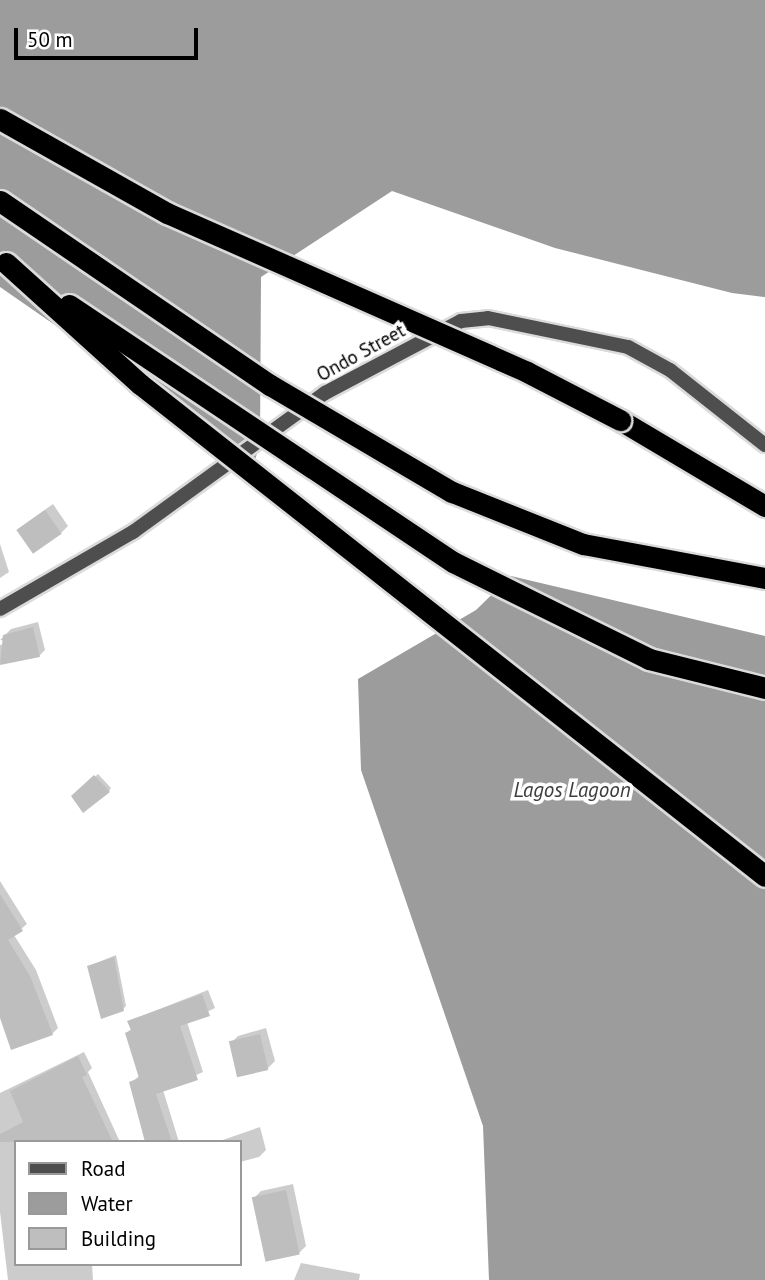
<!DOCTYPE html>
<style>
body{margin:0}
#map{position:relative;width:765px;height:1280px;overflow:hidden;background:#fff;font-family:"PT Sans",sans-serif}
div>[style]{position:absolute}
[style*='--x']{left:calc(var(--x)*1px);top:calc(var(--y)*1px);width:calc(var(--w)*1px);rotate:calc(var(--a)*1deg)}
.water>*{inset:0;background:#9c9c9c}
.shadow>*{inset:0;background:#0003}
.building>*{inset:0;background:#bebebe;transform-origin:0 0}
.roads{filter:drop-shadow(2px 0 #dbdbdb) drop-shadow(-2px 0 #dbdbdb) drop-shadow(0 2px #dbdbdb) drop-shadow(0 -2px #dbdbdb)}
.minor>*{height:14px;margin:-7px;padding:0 7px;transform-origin:7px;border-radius:7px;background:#4e4e4e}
.motorway>*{height:21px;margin:-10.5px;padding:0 10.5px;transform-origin:10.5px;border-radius:10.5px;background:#000}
.bridges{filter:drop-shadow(2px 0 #dbdbdb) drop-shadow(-2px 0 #dbdbdb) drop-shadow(0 2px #dbdbdb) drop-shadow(0 -2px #dbdbdb)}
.motorway-bridge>*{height:21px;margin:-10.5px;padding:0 10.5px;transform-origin:10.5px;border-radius:10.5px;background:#000}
span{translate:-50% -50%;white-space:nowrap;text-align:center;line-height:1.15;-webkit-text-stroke:7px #fff;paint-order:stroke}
.street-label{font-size:19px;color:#000}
.water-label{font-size:21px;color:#3d3d3d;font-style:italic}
.legend{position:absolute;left:14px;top:1140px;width:228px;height:126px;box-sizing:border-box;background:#fff;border:2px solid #999;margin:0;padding:9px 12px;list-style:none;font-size:21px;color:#000}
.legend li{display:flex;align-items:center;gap:14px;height:35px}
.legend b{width:35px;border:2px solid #999}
.scale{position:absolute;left:14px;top:28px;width:184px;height:32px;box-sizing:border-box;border:4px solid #000;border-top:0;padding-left:9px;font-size:21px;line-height:24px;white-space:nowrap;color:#000;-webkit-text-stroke:5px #fff;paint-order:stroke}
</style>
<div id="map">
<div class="water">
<i style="clip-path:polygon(0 0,765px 0,765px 297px,732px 293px,555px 248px,392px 191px,261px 277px,260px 444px,254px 463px,0 287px)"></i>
<i style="clip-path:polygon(511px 576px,765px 636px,765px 1280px,489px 1280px,483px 1126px,361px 770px,358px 679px,476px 610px)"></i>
</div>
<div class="shadow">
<i style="clip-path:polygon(53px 504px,68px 526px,61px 533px,18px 529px)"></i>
<i style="clip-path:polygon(0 544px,9px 572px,0 578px)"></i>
<i style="clip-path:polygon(38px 622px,45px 650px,39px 656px,0 664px,0 645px,13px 642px,0 640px,11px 629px)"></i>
<i style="clip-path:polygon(98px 774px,111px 788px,109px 791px,73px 797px)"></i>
<i style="clip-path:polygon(0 881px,27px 924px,14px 935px,36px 970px,58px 1028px,52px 1034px,0 1011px)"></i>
<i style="clip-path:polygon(116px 955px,126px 1006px,123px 1009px,89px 966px)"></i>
<i style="clip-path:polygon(208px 990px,215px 1008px,187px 1022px,203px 1072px,163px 1090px,179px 1142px,147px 1142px,131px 1083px,140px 1075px,127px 1033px,132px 1028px,129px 1021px)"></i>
<i style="clip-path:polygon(266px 1028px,275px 1061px,268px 1068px,231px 1043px,238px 1036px)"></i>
<i style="clip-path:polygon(84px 1052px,92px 1068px,88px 1072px,120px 1142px,16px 1142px,16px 1264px,92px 1264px,93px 1280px,8px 1280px,0 1212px,0 1093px)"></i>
<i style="clip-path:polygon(260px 1127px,266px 1150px,259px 1157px,240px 1162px,240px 1142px,217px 1142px)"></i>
<i style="clip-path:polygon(293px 1184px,306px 1246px,299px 1253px,254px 1198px,261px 1191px)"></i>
<i style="clip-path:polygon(301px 1263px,360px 1274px,359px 1280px,294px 1280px)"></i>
</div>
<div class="building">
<i style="left:45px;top:510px;width:29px;height:35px;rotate:55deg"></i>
<i style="clip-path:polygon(33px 627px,40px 657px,0 665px,3px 635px)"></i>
<i style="clip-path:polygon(94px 775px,110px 792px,83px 813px,71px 796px)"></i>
<i style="clip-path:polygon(0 894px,23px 931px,8px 940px,30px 976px,53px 1035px,11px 1050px,0 1018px)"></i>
<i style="clip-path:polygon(114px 957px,124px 1011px,101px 1019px,87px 966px)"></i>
<i style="clip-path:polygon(202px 994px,210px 1016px,180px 1026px,198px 1080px,156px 1094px,172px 1142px,145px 1142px,129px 1082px,139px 1078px,125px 1033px,131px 1030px,127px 1021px)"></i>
<i style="left:260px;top:1034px;width:37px;height:32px;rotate:77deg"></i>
<i style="clip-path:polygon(78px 1056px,87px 1075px,82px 1077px,113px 1142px,0 1142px,0 1134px,23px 1122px,10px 1091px)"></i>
<i style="left:286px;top:1190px;width:66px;height:35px;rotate:78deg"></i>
</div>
<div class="roads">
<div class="minor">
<i style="--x:0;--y:609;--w:154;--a:-30.1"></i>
<i style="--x:133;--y:532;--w:237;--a:-35.9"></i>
<i style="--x:325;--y:393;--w:154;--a:-27.9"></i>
<i style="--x:461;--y:321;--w:27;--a:-6"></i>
<i style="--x:488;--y:318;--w:143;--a:11.7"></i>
<i style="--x:628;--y:347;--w:48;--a:28.7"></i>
<i style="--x:670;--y:370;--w:121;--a:38.3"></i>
</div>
<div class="motorway">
<i style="--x:620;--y:420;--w:169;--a:30.7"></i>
</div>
</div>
<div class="bridges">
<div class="motorway-bridge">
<i style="--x:0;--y:119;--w:192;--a:29.4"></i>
<i style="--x:167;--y:213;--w:394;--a:23.8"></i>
<i style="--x:527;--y:372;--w:105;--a:27.3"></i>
<i style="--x:0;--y:201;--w:327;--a:34.3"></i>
<i style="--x:270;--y:385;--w:211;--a:30.5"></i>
<i style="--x:452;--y:492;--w:141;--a:21.7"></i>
<i style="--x:583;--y:544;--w:185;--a:10.6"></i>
<i style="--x:6;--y:263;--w:181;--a:42.1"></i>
<i style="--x:140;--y:384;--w:795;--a:38.21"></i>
<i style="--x:69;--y:305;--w:462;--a:33.8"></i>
<i style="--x:453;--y:562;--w:219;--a:26.3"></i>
<i style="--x:649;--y:659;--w:120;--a:14"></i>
</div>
</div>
<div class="street-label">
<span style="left:361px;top:353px;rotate:-29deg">Ondo Street</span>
</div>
<div class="water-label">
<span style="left:572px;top:790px">Lagos Lagoon</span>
</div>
<ul class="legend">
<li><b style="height:9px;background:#4e4e4e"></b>Road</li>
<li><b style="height:19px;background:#9c9c9c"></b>Water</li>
<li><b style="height:19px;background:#bebebe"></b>Building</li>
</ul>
<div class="scale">50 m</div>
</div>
